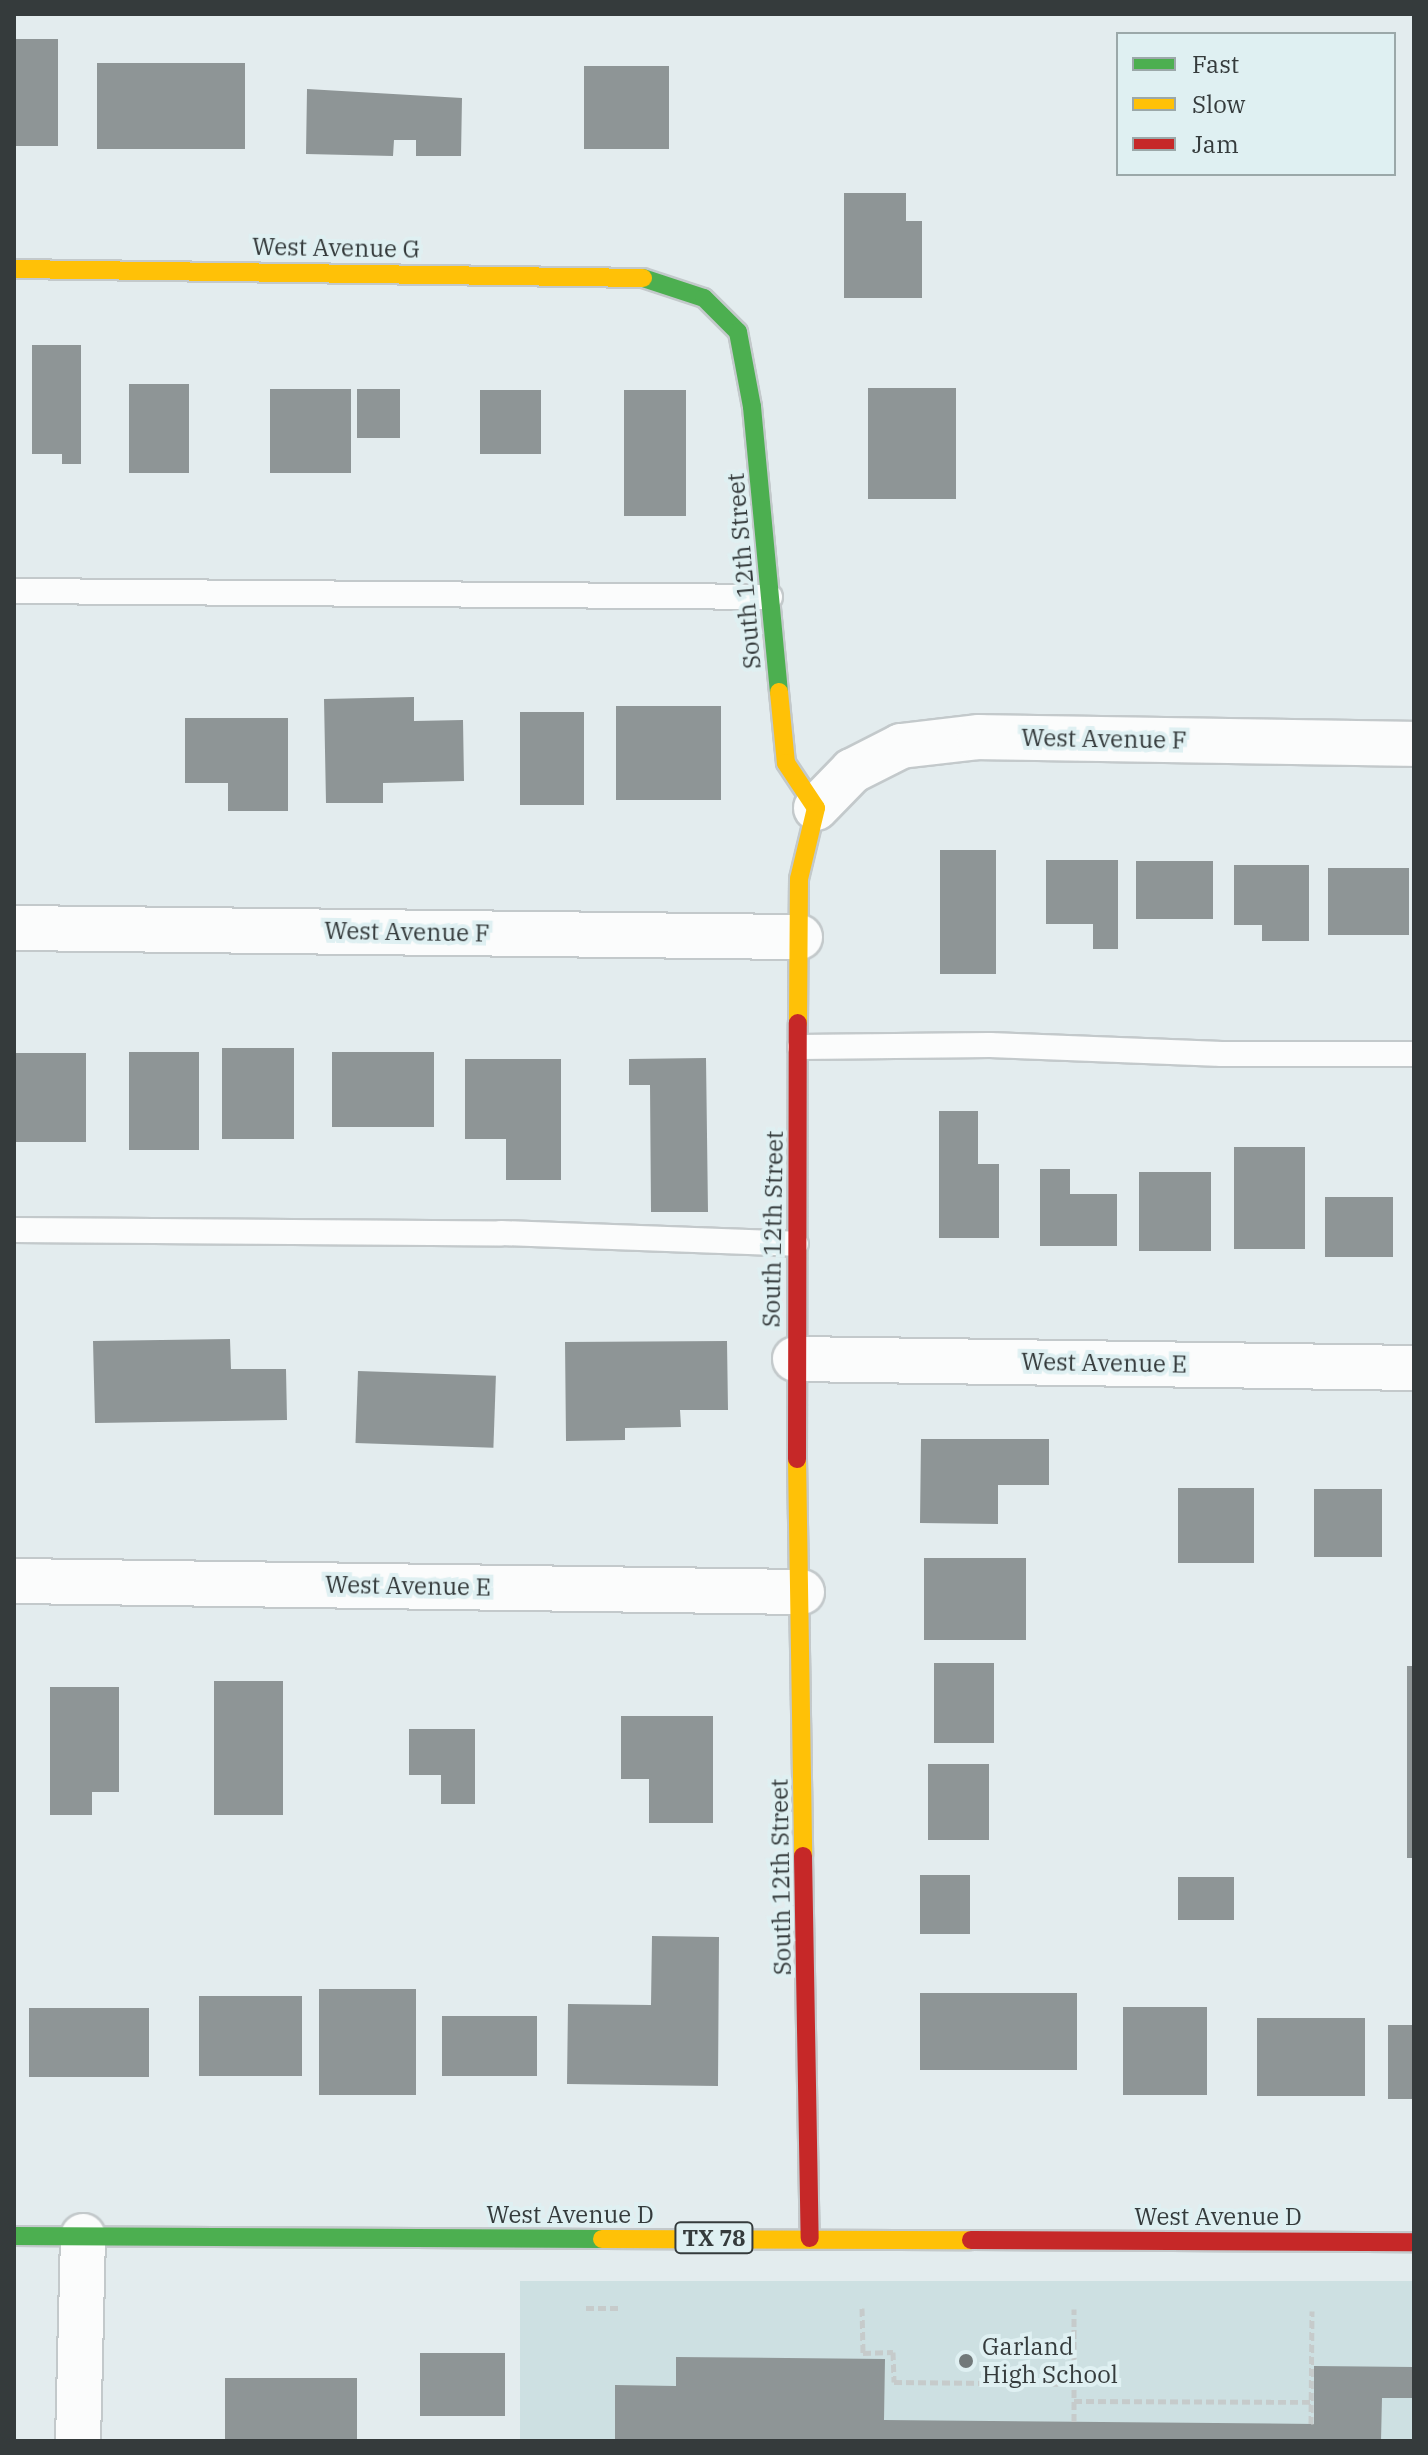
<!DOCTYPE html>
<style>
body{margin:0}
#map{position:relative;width:1428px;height:2455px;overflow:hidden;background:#e3ecee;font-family:"IBM Plex Serif",serif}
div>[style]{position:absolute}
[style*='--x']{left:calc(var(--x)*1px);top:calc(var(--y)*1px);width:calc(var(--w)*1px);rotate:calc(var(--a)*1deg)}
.built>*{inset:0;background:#cde0e2;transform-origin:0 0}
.building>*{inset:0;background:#8e9596;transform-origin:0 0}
.path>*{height:5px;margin-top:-2.5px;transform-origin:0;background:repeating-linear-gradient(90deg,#c6cbcb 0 8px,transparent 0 12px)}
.roads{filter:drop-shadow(2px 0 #c3c9cb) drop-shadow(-2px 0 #c3c9cb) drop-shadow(0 2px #c3c9cb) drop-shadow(0 -2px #c3c9cb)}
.lane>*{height:24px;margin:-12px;padding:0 12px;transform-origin:12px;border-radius:12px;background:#fbfcfc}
.street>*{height:44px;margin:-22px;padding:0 22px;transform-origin:22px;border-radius:22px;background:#fbfcfc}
.fast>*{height:18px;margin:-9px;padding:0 9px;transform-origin:9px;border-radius:9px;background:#4caf50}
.slow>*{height:18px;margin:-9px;padding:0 9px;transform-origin:9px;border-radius:9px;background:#ffc107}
.jam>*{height:18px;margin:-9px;padding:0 9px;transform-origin:9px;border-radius:9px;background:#c62828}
.dots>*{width:22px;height:22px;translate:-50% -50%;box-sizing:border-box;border:4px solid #dff0f2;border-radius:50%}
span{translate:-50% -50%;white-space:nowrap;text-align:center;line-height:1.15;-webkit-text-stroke:8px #dff0f2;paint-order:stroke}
.shield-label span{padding:2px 6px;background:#dff0f2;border:2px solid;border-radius:6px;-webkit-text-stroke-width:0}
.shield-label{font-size:22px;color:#353b3c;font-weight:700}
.street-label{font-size:24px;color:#353b3c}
.poi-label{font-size:24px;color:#353b3c}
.left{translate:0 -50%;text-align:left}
.frame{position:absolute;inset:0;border:16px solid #353b3c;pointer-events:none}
.legend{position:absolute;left:1116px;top:32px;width:280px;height:144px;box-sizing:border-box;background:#dff0f2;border:2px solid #9ba8a9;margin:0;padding:10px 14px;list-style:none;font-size:24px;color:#353b3c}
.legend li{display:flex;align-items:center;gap:16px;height:40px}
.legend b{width:40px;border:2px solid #9ba8a9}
</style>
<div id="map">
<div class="built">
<i style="left:520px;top:2281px;width:894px;height:160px"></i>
</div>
<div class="building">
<i style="left:14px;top:39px;width:44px;height:107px"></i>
<i style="left:97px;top:63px;width:148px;height:86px"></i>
<i style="left:584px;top:66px;width:85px;height:83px"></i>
<i style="clip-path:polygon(307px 89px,462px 98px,461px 156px,416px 156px,416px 140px,394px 140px,393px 156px,306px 154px)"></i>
<i style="clip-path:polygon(844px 193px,906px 193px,906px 221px,922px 221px,922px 298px,844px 298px)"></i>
<i style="clip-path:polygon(32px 345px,81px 345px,81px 464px,62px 464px,62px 454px,32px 454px)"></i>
<i style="left:129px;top:384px;width:60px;height:89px"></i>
<i style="left:868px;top:388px;width:88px;height:111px"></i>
<i style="left:270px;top:389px;width:81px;height:84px"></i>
<i style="left:357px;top:389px;width:43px;height:49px"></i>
<i style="left:480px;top:390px;width:61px;height:64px"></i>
<i style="left:624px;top:390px;width:62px;height:126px"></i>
<i style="clip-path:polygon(414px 697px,414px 721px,463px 720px,464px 781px,383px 783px,383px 803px,326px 803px,324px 699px)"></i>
<i style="left:616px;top:706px;width:105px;height:94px"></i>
<i style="left:520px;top:712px;width:64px;height:93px"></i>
<i style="clip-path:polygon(185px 718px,288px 718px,288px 811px,228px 811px,228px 783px,185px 783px)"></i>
<i style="left:940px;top:850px;width:56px;height:124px"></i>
<i style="clip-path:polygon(1046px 860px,1118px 860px,1118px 949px,1093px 949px,1093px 924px,1046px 924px)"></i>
<i style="left:1136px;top:861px;width:77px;height:58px"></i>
<i style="clip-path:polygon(1234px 865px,1309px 865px,1309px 941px,1262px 941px,1262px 925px,1234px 925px)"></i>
<i style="left:1328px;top:868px;width:81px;height:67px"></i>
<i style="left:222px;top:1048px;width:72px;height:91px"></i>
<i style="left:129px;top:1052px;width:70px;height:98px"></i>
<i style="left:332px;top:1052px;width:102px;height:75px"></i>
<i style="left:14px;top:1053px;width:72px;height:89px"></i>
<i style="clip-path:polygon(706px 1058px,708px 1212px,651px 1212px,650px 1085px,629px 1085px,629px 1059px)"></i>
<i style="clip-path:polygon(465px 1059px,561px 1059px,561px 1180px,506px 1180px,506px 1139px,465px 1139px)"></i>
<i style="clip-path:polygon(939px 1111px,978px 1111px,978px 1164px,999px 1164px,999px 1238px,939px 1238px)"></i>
<i style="left:1234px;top:1147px;width:71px;height:102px"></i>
<i style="clip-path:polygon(1040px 1169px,1070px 1169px,1070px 1194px,1117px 1194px,1117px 1246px,1040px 1246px)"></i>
<i style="left:1139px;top:1172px;width:72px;height:79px"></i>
<i style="left:1325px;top:1197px;width:68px;height:60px"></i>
<i style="clip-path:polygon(230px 1339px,231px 1369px,286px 1369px,287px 1420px,95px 1423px,93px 1341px)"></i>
<i style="clip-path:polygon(727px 1341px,728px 1410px,680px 1410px,681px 1427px,625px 1428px,625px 1440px,566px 1441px,565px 1342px)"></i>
<i style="left:358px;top:1371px;width:138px;height:72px;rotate:2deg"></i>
<i style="clip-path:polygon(921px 1439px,1049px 1439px,1049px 1485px,998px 1485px,998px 1524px,920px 1523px)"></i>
<i style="left:1178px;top:1488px;width:76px;height:75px"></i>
<i style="left:1314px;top:1489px;width:68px;height:68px"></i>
<i style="left:924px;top:1558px;width:102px;height:82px"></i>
<i style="left:934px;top:1663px;width:60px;height:80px"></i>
<i style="left:1407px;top:1666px;width:7px;height:192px"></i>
<i style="left:214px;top:1681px;width:69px;height:134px"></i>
<i style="clip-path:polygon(50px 1687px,119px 1687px,119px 1792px,92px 1792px,92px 1815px,50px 1815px)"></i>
<i style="clip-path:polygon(621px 1716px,713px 1716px,713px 1823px,649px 1823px,649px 1779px,621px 1779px)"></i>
<i style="clip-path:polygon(409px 1729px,475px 1729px,475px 1804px,441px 1804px,441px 1775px,409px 1775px)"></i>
<i style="left:928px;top:1764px;width:61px;height:76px"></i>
<i style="left:920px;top:1875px;width:50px;height:59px"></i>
<i style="left:1178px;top:1877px;width:56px;height:43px"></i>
<i style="clip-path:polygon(652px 1936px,719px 1937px,718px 2086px,567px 2084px,568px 2004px,651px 2005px)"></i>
<i style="left:319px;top:1989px;width:97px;height:106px"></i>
<i style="left:920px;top:1993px;width:157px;height:77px"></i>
<i style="left:199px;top:1996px;width:103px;height:80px"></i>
<i style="left:1123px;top:2007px;width:84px;height:88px"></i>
<i style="left:29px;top:2008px;width:120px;height:69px"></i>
<i style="left:442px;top:2016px;width:95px;height:60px"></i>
<i style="left:1257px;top:2018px;width:108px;height:78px"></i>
<i style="left:1414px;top:2025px;width:74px;height:26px;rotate:90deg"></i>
<i style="left:420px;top:2353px;width:85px;height:63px"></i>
<i style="clip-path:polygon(676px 2357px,885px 2359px,884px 2420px,1314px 2424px,1314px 2366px,1414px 2367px,1414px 2398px,1382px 2398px,1381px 2441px,615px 2441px,615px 2385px,676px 2386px)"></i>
<i style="left:225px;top:2378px;width:132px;height:63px"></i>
</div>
<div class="path">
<i style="--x:586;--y:2308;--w:32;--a:0"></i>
<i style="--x:862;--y:2308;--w:45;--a:88.7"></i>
<i style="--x:863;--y:2353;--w:30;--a:-2"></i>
<i style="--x:893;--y:2352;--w:30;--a:88"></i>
<i style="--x:894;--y:2382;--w:180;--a:0.6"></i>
<i style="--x:1074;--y:2401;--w:237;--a:0.2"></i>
<i style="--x:1074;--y:2422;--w:113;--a:-90"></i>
<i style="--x:1311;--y:2424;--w:113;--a:-89.5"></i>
</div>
<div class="roads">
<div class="lane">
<i style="--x:14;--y:591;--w:756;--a:0.45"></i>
<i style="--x:800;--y:1047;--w:190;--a:-0.6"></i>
<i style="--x:990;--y:1045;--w:232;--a:2.2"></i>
<i style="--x:1222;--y:1054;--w:192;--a:0"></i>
<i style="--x:14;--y:1230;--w:487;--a:0.4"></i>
<i style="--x:501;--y:1233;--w:295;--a:2.1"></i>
</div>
<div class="street">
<i style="--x:816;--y:808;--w:52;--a:-45.8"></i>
<i style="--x:852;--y:771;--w:55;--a:-27"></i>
<i style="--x:901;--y:746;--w:79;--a:-6.6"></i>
<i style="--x:979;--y:737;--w:435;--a:0.9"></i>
<i style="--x:14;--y:928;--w:786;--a:0.66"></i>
<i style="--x:795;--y:1359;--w:619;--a:0.83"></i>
<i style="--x:14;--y:1581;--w:788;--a:0.8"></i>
<i style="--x:78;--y:2441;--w:205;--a:-88.6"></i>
</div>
<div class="fast">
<i style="--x:643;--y:278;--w:64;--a:18.2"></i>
<i style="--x:704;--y:298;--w:48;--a:45"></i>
<i style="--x:738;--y:332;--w:76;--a:79.4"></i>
<i style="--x:752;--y:407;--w:286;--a:84.6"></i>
<i style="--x:14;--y:2236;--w:588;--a:0.29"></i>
</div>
<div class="slow">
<i style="--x:14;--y:269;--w:629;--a:0.82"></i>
<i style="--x:779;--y:692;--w:71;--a:84.4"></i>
<i style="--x:786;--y:763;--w:54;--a:56.3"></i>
<i style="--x:816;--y:808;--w:73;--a:103.5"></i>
<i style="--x:799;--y:879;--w:144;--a:90.4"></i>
<i style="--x:797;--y:1459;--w:397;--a:89.1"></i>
<i style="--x:602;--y:2239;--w:369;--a:0.2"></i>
</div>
<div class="jam">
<i style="--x:797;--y:1459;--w:436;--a:-89.9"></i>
<i style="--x:803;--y:1856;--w:382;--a:89"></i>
<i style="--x:971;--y:2240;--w:443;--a:0.3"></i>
</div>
</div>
<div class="dots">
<i style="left:966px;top:2361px;background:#72797a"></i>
</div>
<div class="shield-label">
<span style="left:714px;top:2238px">TX 78</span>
</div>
<div class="street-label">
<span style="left:336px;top:248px;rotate:1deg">West Avenue G</span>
<span style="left:744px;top:571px;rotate:-95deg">South 12th Street</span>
<span style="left:1104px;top:739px;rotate:1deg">West Avenue F</span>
<span style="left:407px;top:932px;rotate:1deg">West Avenue F</span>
<span style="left:773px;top:1229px;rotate:-89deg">South 12th Street</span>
<span style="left:1104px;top:1363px;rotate:1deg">West Avenue E</span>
<span style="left:408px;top:1586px;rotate:1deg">West Avenue E</span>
<span style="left:781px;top:1877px;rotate:-91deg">South 12th Street</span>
<span style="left:570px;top:2215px">West Avenue D</span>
<span style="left:1218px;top:2217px">West Avenue D</span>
</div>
<div class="poi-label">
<span class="left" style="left:982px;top:2361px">Garland<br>High School</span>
</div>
<div class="frame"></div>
<ul class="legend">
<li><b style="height:10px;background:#4caf50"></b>Fast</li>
<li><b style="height:10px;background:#ffc107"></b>Slow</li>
<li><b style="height:10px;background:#c62828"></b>Jam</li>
</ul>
</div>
